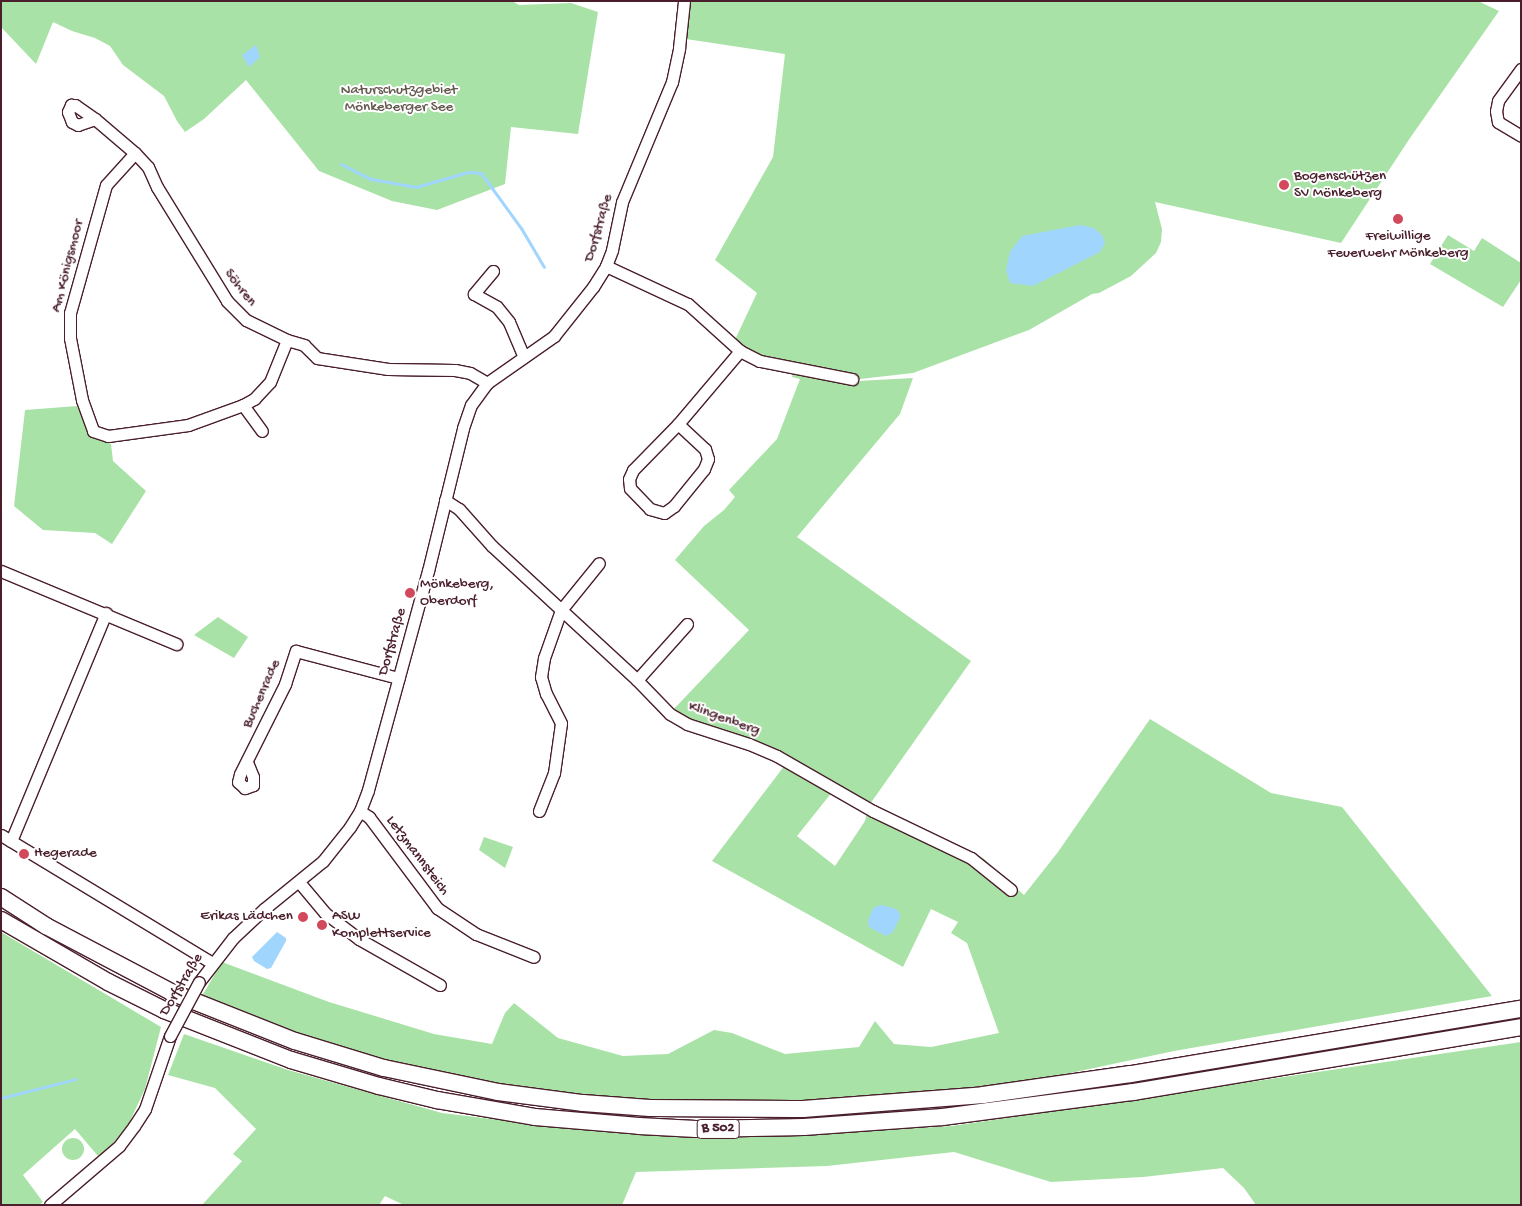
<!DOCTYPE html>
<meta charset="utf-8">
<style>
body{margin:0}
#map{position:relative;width:1522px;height:1206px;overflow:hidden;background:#fff;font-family:"Gochi Hand",sans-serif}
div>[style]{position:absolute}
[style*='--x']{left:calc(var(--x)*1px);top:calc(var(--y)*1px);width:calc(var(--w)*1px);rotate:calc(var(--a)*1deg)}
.green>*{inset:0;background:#a9e2a6}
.round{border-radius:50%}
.water>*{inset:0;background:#a0d5fe}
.stream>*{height:3px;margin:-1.5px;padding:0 1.5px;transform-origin:1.5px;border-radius:1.5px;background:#a0d5fe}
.roads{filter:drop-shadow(1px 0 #4a1f2b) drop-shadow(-1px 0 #4a1f2b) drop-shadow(0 1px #4a1f2b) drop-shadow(0 -1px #4a1f2b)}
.minor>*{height:11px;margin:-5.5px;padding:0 5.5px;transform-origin:5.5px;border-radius:5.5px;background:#fff}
.highway>*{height:16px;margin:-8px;padding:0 8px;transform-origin:8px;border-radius:8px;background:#fff}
.bridges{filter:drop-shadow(1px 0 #4a1f2b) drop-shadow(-1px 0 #4a1f2b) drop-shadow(0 1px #4a1f2b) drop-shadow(0 -1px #4a1f2b)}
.minor-bridge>*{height:11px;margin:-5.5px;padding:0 5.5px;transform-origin:5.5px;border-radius:5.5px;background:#fff}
.dots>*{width:14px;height:14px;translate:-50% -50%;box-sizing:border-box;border:2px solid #fff;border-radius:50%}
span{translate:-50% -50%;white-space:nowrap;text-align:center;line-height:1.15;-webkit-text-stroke:4px #fff;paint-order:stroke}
.shield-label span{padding:1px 4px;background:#fff;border:1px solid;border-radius:4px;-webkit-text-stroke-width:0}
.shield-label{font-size:14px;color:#4a1f2b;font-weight:700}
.park-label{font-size:15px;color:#665a50}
.poi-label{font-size:15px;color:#4a1f2b}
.left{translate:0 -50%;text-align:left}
.right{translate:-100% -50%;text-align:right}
.street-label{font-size:15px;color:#4a1f2b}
.frame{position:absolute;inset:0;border:2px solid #4a1f2b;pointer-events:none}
</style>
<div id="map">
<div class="green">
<i style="clip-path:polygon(1px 1px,512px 1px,519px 5px,571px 3px,598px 12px,578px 134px,511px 127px,505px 184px,437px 210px,392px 201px,319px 171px,246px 80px,204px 119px,185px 132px,177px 121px,164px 96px,123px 65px,110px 46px,95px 38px,72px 31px,53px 22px,36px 64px,1px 27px)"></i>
<i style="clip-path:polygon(689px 1px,1478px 1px,1499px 11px,1410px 138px,1341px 243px,1155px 202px,1162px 229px,1161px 242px,1156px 253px,1131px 276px,1099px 293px,1092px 294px,1029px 330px,913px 373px,860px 379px,760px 361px,733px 344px,757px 293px,715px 260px,773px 157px,785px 54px,686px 39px)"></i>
<i style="clip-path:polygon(1448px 235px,1474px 251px,1482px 238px,1521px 263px,1521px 280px,1503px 307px,1430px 264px)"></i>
<i style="clip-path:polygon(794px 369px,858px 381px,913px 378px,900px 414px,797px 537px,971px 661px,870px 804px,983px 858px,1024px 895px,1058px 852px,1150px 719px,1271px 793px,1342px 807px,1492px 996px,1174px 1051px,1014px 1085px,885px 1099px,783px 1105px,627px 1102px,537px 1092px,431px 1073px,314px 1041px,202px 996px,222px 962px,329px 1002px,434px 1034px,492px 1044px,505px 1013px,514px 1003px,558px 1038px,623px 1056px,668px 1054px,714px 1030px,732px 1033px,785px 1054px,859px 1047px,875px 1021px,894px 1044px,931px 1047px,999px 1033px,967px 943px,951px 933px,958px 922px,931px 909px,903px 967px,712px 861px,785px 765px,833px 791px,797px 836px,835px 866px,865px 821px,869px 804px,784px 755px,762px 745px,690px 722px,672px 711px,749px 630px,675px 560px,704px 526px,724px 510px,735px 497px,729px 490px,777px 439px,800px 379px,792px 377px)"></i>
<i style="clip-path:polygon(77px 406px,88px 430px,111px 444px,113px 461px,146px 491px,112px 544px,95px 533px,43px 530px,14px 506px,25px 410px)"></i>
<i style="clip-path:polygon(218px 617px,248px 637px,234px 658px,194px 635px)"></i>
<i style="clip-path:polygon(484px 837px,513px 847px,505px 868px,479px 850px)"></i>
<i style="clip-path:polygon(1px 932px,161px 1027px,145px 1089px,129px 1123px,111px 1146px,98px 1156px,75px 1129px,23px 1175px,43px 1202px,39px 1205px,1px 1205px)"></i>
<i style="clip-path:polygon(184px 1034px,288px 1070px,442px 1113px,601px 1132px,785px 1136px,952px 1126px,1521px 1042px,1521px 1205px,1256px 1205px,1244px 1188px,1223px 1168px,1143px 1177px,1051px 1182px,954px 1152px,827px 1166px,636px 1172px,622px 1205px,404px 1205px,385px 1196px,379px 1205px,202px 1205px,242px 1161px,233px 1154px,256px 1129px,215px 1088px,168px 1075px)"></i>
<i class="round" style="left:62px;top:1138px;width:22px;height:22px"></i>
</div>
<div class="water">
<i style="clip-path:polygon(256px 45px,260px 57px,249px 67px,242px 55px)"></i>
<i style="clip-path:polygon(1080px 225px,1094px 228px,1102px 235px,1105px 243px,1100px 252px,1033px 286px,1010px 283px,1006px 270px,1010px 252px,1022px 236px)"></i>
<i style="clip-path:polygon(882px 905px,896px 909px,901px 915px,893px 932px,886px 936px,869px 927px,868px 920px,874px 907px)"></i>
<i style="clip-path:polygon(277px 932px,286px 938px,286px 941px,271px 968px,267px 969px,254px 961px,252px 957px)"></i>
</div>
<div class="stream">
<i style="--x:341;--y:164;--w:34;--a:27"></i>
<i style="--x:371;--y:179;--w:46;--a:10.1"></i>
<i style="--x:416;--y:187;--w:54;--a:-16.1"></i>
<i style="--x:468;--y:172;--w:13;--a:4"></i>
<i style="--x:481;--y:173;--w:68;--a:54"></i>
<i style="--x:521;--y:228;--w:45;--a:59.5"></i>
<i style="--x:1;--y:1098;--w:77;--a:-14.2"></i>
</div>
<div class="roads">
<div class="minor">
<i style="--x:1521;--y:69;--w:39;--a:126"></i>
<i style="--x:1498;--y:101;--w:10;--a:101"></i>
<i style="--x:1496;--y:111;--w:11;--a:80"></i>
<i style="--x:1498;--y:122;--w:27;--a:31"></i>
<i style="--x:95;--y:119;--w:18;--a:161"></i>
<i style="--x:78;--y:125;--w:7;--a:-153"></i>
<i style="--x:72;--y:122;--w:11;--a:-112"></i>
<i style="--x:68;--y:112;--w:8;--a:-67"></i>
<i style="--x:71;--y:105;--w:4;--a:0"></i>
<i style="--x:75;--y:105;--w:24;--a:35"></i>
<i style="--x:95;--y:119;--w:52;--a:40.4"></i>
<i style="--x:135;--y:153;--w:19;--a:47"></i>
<i style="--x:148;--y:167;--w:22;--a:66"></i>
<i style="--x:157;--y:187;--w:134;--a:58.4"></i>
<i style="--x:227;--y:301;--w:27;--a:45"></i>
<i style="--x:246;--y:320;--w:46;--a:26"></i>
<i style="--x:287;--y:340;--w:18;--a:16"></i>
<i style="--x:304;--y:345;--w:18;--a:45"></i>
<i style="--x:317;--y:358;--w:72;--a:8.8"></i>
<i style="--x:388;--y:369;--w:67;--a:0.9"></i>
<i style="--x:455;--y:370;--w:15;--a:11"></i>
<i style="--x:470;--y:373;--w:20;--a:30"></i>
<i style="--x:135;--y:153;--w:43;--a:132.2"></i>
<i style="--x:106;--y:185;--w:133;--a:105.7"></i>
<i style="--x:70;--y:313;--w:25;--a:90"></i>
<i style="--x:70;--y:338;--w:63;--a:79"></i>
<i style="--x:82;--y:400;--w:33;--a:70"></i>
<i style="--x:93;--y:431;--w:16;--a:18"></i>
<i style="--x:108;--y:436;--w:81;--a:-7.8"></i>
<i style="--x:188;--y:425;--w:59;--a:-20"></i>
<i style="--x:243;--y:405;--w:13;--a:-29"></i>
<i style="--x:254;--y:399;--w:23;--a:-47"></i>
<i style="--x:270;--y:382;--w:45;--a:-68"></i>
<i style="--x:606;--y:266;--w:90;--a:24.9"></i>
<i style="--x:688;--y:304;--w:70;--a:42.1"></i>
<i style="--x:740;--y:351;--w:22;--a:27"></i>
<i style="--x:760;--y:361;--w:94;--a:11.1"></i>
<i style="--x:493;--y:271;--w:30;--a:130"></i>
<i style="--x:474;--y:294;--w:26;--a:29"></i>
<i style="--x:497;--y:307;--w:19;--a:51"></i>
<i style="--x:509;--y:322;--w:38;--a:67"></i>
<i style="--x:243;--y:405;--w:32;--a:54"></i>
<i style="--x:678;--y:424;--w:37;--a:43"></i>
<i style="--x:705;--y:449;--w:10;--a:73"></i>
<i style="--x:708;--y:459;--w:11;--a:112"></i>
<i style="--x:704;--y:469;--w:48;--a:129"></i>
<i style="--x:674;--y:506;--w:12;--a:145"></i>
<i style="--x:664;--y:513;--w:15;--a:-164"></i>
<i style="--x:650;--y:509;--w:29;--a:-134"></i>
<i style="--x:630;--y:488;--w:9;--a:-96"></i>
<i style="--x:629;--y:479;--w:10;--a:-66"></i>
<i style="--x:633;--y:470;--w:64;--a:-45.6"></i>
<i style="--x:678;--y:424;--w:96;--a:-49.7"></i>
<i style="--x:445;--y:500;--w:17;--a:33"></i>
<i style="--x:459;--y:509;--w:50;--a:48.3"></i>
<i style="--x:492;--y:546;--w:197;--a:42.7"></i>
<i style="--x:637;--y:680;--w:47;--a:45.9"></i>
<i style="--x:670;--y:714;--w:20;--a:30"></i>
<i style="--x:687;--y:724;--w:65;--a:17.9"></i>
<i style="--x:749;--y:744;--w:30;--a:23"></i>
<i style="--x:777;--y:756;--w:111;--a:29.8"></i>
<i style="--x:873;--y:811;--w:109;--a:25.6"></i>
<i style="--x:971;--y:858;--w:51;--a:38.7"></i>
<i style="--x:1;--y:571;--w:190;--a:22.6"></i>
<i style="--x:637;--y:680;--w:75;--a:-48.2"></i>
<i style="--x:247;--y:762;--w:16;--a:68"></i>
<i style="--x:253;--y:777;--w:8;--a:90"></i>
<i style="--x:253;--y:785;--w:9;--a:159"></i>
<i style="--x:245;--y:788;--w:9;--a:-139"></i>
<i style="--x:238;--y:782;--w:8;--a:-76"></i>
<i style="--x:240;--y:774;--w:101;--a:-63.4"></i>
<i style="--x:285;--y:684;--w:35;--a:-72"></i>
<i style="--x:296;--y:651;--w:106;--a:14.8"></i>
<i style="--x:360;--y:811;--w:11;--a:34"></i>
<i style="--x:369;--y:817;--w:114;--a:53.2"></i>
<i style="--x:437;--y:908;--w:47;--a:33.7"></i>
<i style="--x:476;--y:934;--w:62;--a:21.6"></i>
<i style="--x:539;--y:811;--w:41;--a:-68.5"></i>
<i style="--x:554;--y:773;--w:50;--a:-82"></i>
<i style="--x:561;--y:723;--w:33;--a:-117"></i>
<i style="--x:546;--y:694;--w:18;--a:-106"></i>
<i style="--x:541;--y:677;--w:19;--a:-81"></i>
<i style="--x:544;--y:658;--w:51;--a:-70.5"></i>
<i style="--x:561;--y:610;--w:60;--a:-51"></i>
<i style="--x:1;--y:835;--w:247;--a:31.2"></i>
<i style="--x:11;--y:841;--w:247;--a:-67.4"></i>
<i style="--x:299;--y:882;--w:40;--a:50"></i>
<i style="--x:325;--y:913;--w:43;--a:37.4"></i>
<i style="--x:359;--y:939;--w:93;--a:29.6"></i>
<i style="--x:199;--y:982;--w:56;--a:-52.3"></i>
<i style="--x:233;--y:938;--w:42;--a:-43.1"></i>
<i style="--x:264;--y:909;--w:76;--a:-39.1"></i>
<i style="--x:323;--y:861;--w:43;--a:-51.5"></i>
<i style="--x:350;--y:827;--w:19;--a:-58"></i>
<i style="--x:360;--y:811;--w:22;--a:-69"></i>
<i style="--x:368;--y:790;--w:227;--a:-74.7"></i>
<i style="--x:428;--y:571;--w:147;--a:-76.2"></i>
<i style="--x:463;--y:428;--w:24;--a:-71"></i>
<i style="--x:471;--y:405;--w:27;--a:-54"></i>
<i style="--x:487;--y:383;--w:82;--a:-35"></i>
<i style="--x:554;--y:336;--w:63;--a:-51.5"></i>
<i style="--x:593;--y:287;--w:25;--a:-58"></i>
<i style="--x:606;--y:266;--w:17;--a:-69"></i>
<i style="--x:612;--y:250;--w:49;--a:-78.2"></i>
<i style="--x:622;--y:202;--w:130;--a:-67.4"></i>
<i style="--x:672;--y:82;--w:35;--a:-78"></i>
<i style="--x:679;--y:48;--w:47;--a:-83.9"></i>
<i style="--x:50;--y:1205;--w:91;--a:-40.5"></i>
<i style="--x:119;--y:1146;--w:25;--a:-53"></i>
<i style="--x:134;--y:1126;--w:20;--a:-57"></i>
<i style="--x:145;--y:1109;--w:77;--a:-71.1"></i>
</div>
<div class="highway">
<i style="--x:1;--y:897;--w:54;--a:32.8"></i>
<i style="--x:46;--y:926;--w:141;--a:27.8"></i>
<i style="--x:171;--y:992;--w:133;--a:21.6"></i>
<i style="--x:295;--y:1041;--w:93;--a:16.9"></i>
<i style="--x:384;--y:1068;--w:116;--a:11.9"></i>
<i style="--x:498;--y:1092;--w:86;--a:7.4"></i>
<i style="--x:583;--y:1103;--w:67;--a:4.3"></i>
<i style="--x:650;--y:1108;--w:153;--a:0.4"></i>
<i style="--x:803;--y:1109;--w:181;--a:-4.4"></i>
<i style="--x:983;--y:1095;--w:149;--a:-8.1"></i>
<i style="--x:1131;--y:1074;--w:395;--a:-9.5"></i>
<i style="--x:1;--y:920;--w:124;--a:30.1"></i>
<i style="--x:108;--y:982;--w:63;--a:26.6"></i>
<i style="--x:164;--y:1010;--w:136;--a:21.5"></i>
<i style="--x:291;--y:1060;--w:92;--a:16.5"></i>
<i style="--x:379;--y:1086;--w:60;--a:13.6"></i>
<i style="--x:437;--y:1100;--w:99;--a:9.8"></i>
<i style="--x:535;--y:1117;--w:104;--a:4.9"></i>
<i style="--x:639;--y:1126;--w:57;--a:3"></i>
<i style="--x:696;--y:1129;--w:108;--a:-1.1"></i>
<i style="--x:804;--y:1127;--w:139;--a:-4.1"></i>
<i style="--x:943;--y:1117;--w:192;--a:-7.5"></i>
<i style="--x:1133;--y:1092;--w:393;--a:-9.5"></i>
</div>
</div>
<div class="bridges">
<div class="minor-bridge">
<i style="--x:170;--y:1036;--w:61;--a:-61.8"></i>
</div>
</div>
<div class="dots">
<i style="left:1284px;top:185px;background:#d1495b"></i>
<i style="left:1398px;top:219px;background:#d1495b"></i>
<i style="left:410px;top:593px;background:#d1495b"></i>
<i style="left:24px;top:854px;background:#d1495b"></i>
<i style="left:303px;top:917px;background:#d1495b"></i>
<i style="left:322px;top:925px;background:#d1495b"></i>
</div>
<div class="shield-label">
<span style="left:718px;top:1129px">B 502</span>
</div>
<div class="park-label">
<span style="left:399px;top:99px">Naturschutzgebiet<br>Mönkeberger See</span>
</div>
<div class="poi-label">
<span class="left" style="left:1294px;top:185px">Bogenschützen<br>SV Mönkeberg</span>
<span style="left:1398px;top:245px">Freiwillige<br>Feuerwehr Mönkeberg</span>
<span class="left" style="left:420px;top:593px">Mönkeberg,<br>Oberdorf</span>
<span class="left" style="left:34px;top:854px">Hegerade</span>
<span class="left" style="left:332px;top:925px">ASW<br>Komplettservice</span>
<span class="right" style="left:293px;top:917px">Erikas Lädchen</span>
</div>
<div class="street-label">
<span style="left:599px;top:228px;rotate:-74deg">Dorfstraße</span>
<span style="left:68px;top:266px;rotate:-76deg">Am Königsmoor</span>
<span style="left:240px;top:288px;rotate:52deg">Söhren</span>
<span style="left:393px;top:642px;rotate:-74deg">Dorfstraße</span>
<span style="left:262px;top:694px;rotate:-66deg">Buchenrade</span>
<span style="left:724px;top:719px;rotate:20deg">Klingenberg</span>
<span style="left:417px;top:856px;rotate:53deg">Letzmannsteich</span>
<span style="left:182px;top:985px;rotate:-59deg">Dorfstraße</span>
</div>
<div class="frame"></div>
</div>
